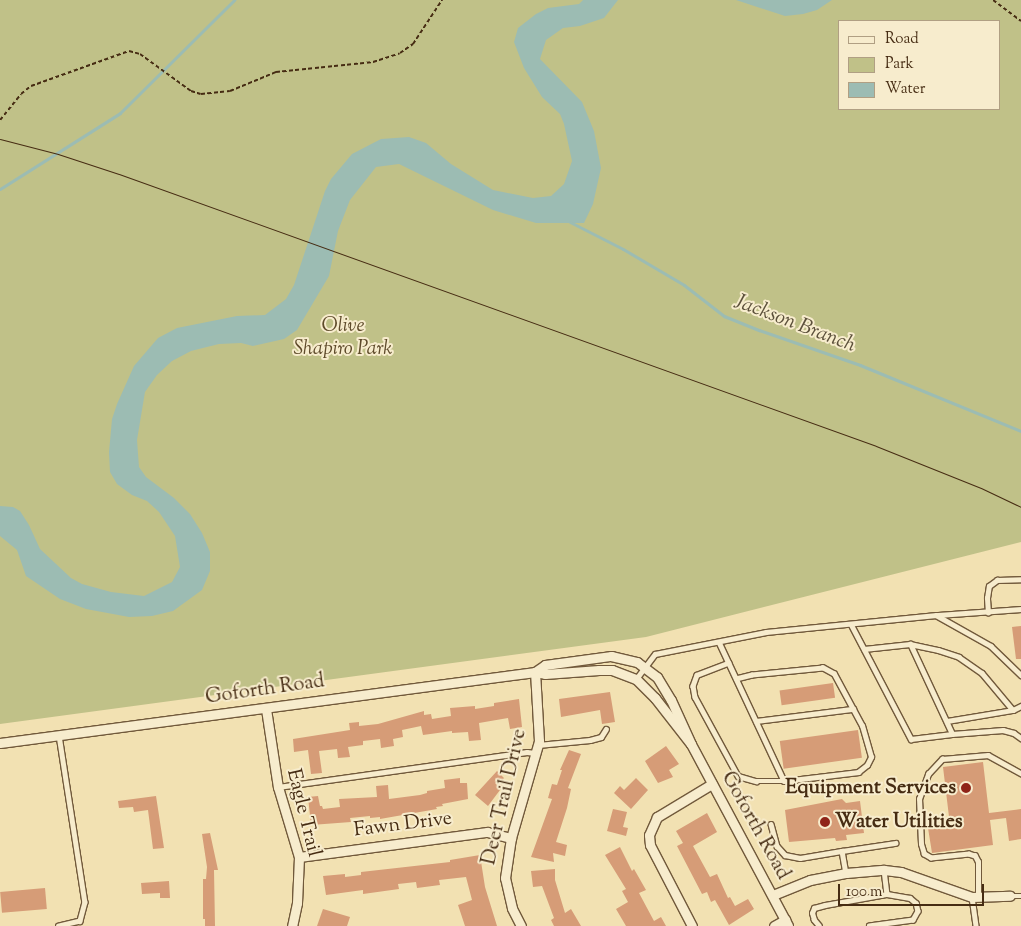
<!DOCTYPE html>
<style>
body{margin:0}
#map{position:relative;width:1021px;height:926px;overflow:hidden;background:#f2e1b2;font-family:"Sorts Mill Goudy",serif}
div>[style]{position:absolute}
[style*='--x']{left:calc(var(--x)*1px);top:calc(var(--y)*1px);width:calc(var(--w)*1px);rotate:calc(var(--a)*1deg)}
.green>*{inset:0;background:#c0c188}
.water>*{inset:0;background:#9cbcb3}
.stream>*{height:3px;margin:-1.5px;padding:0 1.5px;transform-origin:1.5px;border-radius:1.5px;background:#9cbcb3}
.building>*{inset:0;background:#d69c77;transform-origin:0 0}
.path>*{height:2px;margin-top:-1px;transform-origin:0;background:repeating-linear-gradient(90deg,#462c13 0 4px,transparent 0 6.5px)}
.roads{filter:drop-shadow(1px 0 #71593b) drop-shadow(-1px 0 #71593b) drop-shadow(0 1px #71593b) drop-shadow(0 -1px #71593b)}
.lane>*{height:4.5px;margin:-2.25px;padding:0 2.25px;transform-origin:2.25px;border-radius:2.25px;background:#f7eccd}
.street>*{height:9px;margin:-4.5px;padding:0 4.5px;transform-origin:4.5px;border-radius:4.5px;background:#f7eccd}
.tram>*{height:1px;margin:-0.5px;padding:0 0.5px;transform-origin:0.5px;border-radius:0.5px;background:#462c13}
.dots>*{width:14px;height:14px;translate:-50% -50%;box-sizing:border-box;border:2px solid #f7eccd;border-radius:50%}
span{translate:-50% -50%;white-space:nowrap;text-align:center;line-height:1.15;-webkit-text-stroke:4px #f7eccd;paint-order:stroke}
.park-label{font-size:20px;color:#5e4a2a;font-style:italic}
.street-label{font-size:20px;color:#462c13}
.poi-label{font-size:20px;color:#462c13;font-weight:700}
.right{translate:-100% -50%;text-align:right}
.left{translate:0 -50%;text-align:left}
.water-label{font-size:21px;color:#5c503b;font-style:italic}
.legend{position:absolute;left:838px;top:20px;width:162px;height:90px;box-sizing:border-box;background:#f7eccd;border:1px solid #b09f83;margin:0;padding:6px 9px;list-style:none;font-size:15px;color:#462c13}
.legend li{display:flex;align-items:center;gap:10px;height:25px}
.legend b{width:25px;border:1px solid #b09f83}
.scale{position:absolute;left:838px;top:884px;width:146px;height:22px;box-sizing:border-box;border:2px solid #462c13;border-top:0;padding-left:6px;font-size:15px;line-height:18px;white-space:nowrap;color:#462c13;-webkit-text-stroke:4px #f7eccd;paint-order:stroke}
</style>
<div id="map">
<div class="green">
<i style="clip-path:polygon(evenodd,0 0,1021px 0,1021px 542px,646px 637px,0 724px,0 0,840px 21px,1000px 21px,1000px 109px,840px 109px,840px 21px)"></i>
</div>
<div class="water">
<i style="clip-path:polygon(583px 0,618px 0,604px 18px,580px 26px,563px 28px,546px 40px,540px 59px,582px 102px,594px 131px,601px 168px,593px 204px,584px 223px,536px 223px,493px 210px,399px 164px,376px 167px,350px 200px,338px 231px,329px 276px,297px 330px,284px 339px,253px 346px,241px 343px,219px 344px,191px 351px,172px 361px,157px 375px,145px 392px,137px 440px,139px 467px,146px 477px,174px 498px,190px 514px,202px 533px,210px 552px,210px 571px,202px 590px,173px 611px,152px 616px,129px 617px,86px 609px,60px 599px,26px 576px,17px 550px,0 536px,0 506px,13px 507px,20px 511px,29px 525px,40px 549px,71px 578px,82px 584px,111px 592px,144px 596px,172px 582px,180px 567px,175px 536px,159px 512px,147px 501px,132px 495px,117px 484px,110px 472px,109px 452px,112px 419px,117px 404px,134px 366px,158px 338px,177px 328px,237px 316px,265px 315px,286px 299px,294px 285px,325px 191px,331px 179px,352px 154px,381px 139px,409px 137px,426px 143px,451px 164px,493px 190px,533px 198px,551px 196px,564px 184px,572px 161px,564px 124px,560px 114px,542px 97px,524px 68px,514px 42px,518px 28px,536px 14px,548px 8px,579px 4px)"></i>
<i style="clip-path:polygon(736px 0,832px 0,817px 10px,803px 14px,785px 16px)"></i>
</div>
<div class="stream">
<i style="--x:0;--y:189;--w:142;--a:-32.3"></i>
<i style="--x:120;--y:113;--w:161;--a:-44.7"></i>
<i style="--x:570;--y:222;--w:59;--a:27"></i>
<i style="--x:623;--y:249;--w:71;--a:30.5"></i>
<i style="--x:684;--y:285;--w:51;--a:37.8"></i>
<i style="--x:724;--y:316;--w:38;--a:22"></i>
<i style="--x:759;--y:330;--w:107;--a:19.1"></i>
<i style="--x:860;--y:365;--w:174;--a:22.3"></i>
</div>
<div class="building">
<i style="clip-path:polygon(1021px 626px,1021px 659px,1016px 659px,1012px 627px)"></i>
<i style="left:833px;top:683px;width:15px;height:54px;rotate:82deg"></i>
<i style="clip-path:polygon(610px 692px,615px 722px,602px 724px,600px 710px,561px 717px,559px 699px)"></i>
<i style="clip-path:polygon(519px 699px,522px 727px,510px 729px,508px 718px,479px 723px,481px 740px,469px 741px,468px 732px,452px 733px,452px 731px,423px 735px,421px 726px,402px 730px,403px 737px,393px 739px,394px 746px,381px 748px,380px 739px,363px 741px,363px 745px,348px 747px,350px 757px,338px 758px,337px 749px,319px 751px,322px 773px,311px 774px,308px 750px,294px 752px,293px 739px,350px 730px,349px 723px,359px 722px,359px 726px,378px 724px,424px 711px,424px 715px,431px 714px,432px 719px,451px 716px,450px 708px,475px 706px,475px 709px,494px 706px,494px 703px)"></i>
<i style="left:858px;top:730px;width:28px;height:79px;rotate:82deg"></i>
<i style="clip-path:polygon(666px 746px,679px 764px,669px 770px,673px 777px,658px 783px,645px 761px)"></i>
<i style="clip-path:polygon(569px 750px,581px 754px,568px 788px,571px 789px,567px 808px,556px 842px,567px 845px,565px 856px,553px 853px,554px 862px,531px 857px,552px 799px,548px 798px,552px 784px,557px 785px,562px 770px,560px 770px)"></i>
<i style="clip-path:polygon(983px 762px,989px 813px,1021px 809px,1021px 839px,1009px 841px,1006px 818px,990px 820px,993px 845px,932px 853px,928px 828px,950px 825px,943px 767px)"></i>
<i style="clip-path:polygon(497px 771px,504px 778px,500px 783px,503px 786px,488px 806px,475px 795px)"></i>
<i style="clip-path:polygon(460px 778px,460px 783px,467px 783px,468px 799px,442px 804px,443px 806px,436px 807px,437px 809px,380px 819px,380px 817px,370px 818px,370px 816px,350px 818px,351px 822px,311px 825px,308px 797px,318px 796px,320px 806px,322px 806px,323px 809px,340px 807px,339px 799px,377px 797px,376px 786px,388px 785px,389px 799px,420px 795px,427px 793px,427px 791px,445px 788px,444px 780px)"></i>
<i style="clip-path:polygon(636px 778px,648px 790px,631px 809px,614px 793px,620px 786px,624px 790px)"></i>
<i style="clip-path:polygon(156px 796px,164px 848px,153px 849px,148px 810px,134px 812px,133px 807px,119px 808px,118px 801px)"></i>
<i style="clip-path:polygon(842px 799px,846px 803px,860px 801px,864px 833px,846px 835px,847px 840px,836px 841px,835px 838px,789px 842px,785px 810px)"></i>
<i style="clip-path:polygon(613px 809px,627px 812px,623px 827px,628px 828px,626px 836px,607px 831px)"></i>
<i style="clip-path:polygon(707px 813px,717px 832px,693px 846px,710px 877px,717px 874px,728px 898px,730px 897px,735px 906px,748px 899px,754px 909px,729px 925px,715px 900px,711px 902px,707px 892px,702px 894px,677px 846px,683px 843px,676px 831px)"></i>
<i style="clip-path:polygon(210px 833px,218px 870px,214px 870px,215px 926px,205px 926px,205px 919px,203px 919px,203px 879px,206px 879px,207px 867px,202px 834px)"></i>
<i style="clip-path:polygon(620px 847px,632px 871px,634px 869px,646px 890px,639px 893px,654px 921px,661px 917px,666px 926px,626px 926px,616px 909px,628px 902px,622px 891px,626px 889px,605px 855px)"></i>
<i style="clip-path:polygon(480px 855px,485px 887px,497px 926px,465px 926px,458px 905px,472px 900px,466px 877px,439px 880px,440px 885px,417px 888px,416px 882px,398px 884px,399px 889px,363px 894px,363px 890px,326px 895px,323px 876px,345px 874px,345px 877px,361px 875px,361px 872px,450px 862px,450px 860px)"></i>
<i style="clip-path:polygon(555px 869px,555px 880px,565px 913px,571px 909px,581px 926px,554px 926px,551px 920px,554px 918px,542px 886px,533px 887px,531px 871px)"></i>
<i style="clip-path:polygon(169px 881px,170px 898px,160px 898px,160px 893px,142px 894px,141px 883px)"></i>
<i style="left:45px;top:888px;width:21px;height:45px;rotate:85deg"></i>
<i style="clip-path:polygon(323px 909px,350px 917px,347px 926px,317px 926px)"></i>
</div>
<div class="path">
<i style="--x:993;--y:0;--w:35;--a:37"></i>
<i style="--x:0;--y:120;--w:33;--a:-51"></i>
<i style="--x:21;--y:94;--w:13;--a:-39"></i>
<i style="--x:31;--y:86;--w:104;--a:-19.7"></i>
<i style="--x:129;--y:51;--w:11;--a:15"></i>
<i style="--x:140;--y:54;--w:63;--a:36"></i>
<i style="--x:191;--y:91;--w:10;--a:17"></i>
<i style="--x:201;--y:94;--w:29;--a:-6"></i>
<i style="--x:230;--y:91;--w:50;--a:-22.4"></i>
<i style="--x:276;--y:72;--w:98;--a:-5.9"></i>
<i style="--x:373;--y:62;--w:28;--a:-18"></i>
<i style="--x:400;--y:53;--w:16;--a:-35"></i>
<i style="--x:413;--y:44;--w:53;--a:-56.6"></i>
</div>
<div class="roads">
<div class="lane">
<i style="--x:988;--y:613;--w:15;--a:-94"></i>
<i style="--x:987;--y:598;--w:12;--a:-81"></i>
<i style="--x:989;--y:586;--w:10;--a:-37"></i>
<i style="--x:997;--y:580;--w:24;--a:-2"></i>
<i style="--x:938;--y:615;--w:83;--a:-4.1"></i>
<i style="--x:851;--y:624;--w:130;--a:62.4"></i>
<i style="--x:911;--y:739;--w:41;--a:-7"></i>
<i style="--x:952;--y:734;--w:99;--a:-115"></i>
<i style="--x:910;--y:644;--w:29;--a:12"></i>
<i style="--x:938;--y:650;--w:22;--a:18"></i>
<i style="--x:959;--y:657;--w:28;--a:35"></i>
<i style="--x:982;--y:673;--w:48;--a:50"></i>
<i style="--x:1013;--y:710;--w:9;--a:-27"></i>
<i style="--x:719;--y:642;--w:153;--a:64.9"></i>
<i style="--x:784;--y:781;--w:75;--a:-6.9"></i>
<i style="--x:858;--y:772;--w:11;--a:-38"></i>
<i style="--x:867;--y:765;--w:9;--a:-63"></i>
<i style="--x:871;--y:757;--w:32;--a:-106"></i>
<i style="--x:862;--y:726;--w:59;--a:-118.3"></i>
<i style="--x:834;--y:674;--w:13;--a:-151"></i>
<i style="--x:823;--y:668;--w:71;--a:174.4"></i>
<i style="--x:752;--y:675;--w:16;--a:166"></i>
<i style="--x:864;--y:649;--w:46;--a:-6.2"></i>
<i style="--x:729;--y:663;--w:34;--a:159"></i>
<i style="--x:697;--y:675;--w:12;--a:110"></i>
<i style="--x:693;--y:686;--w:11;--a:80"></i>
<i style="--x:695;--y:697;--w:90;--a:61.4"></i>
<i style="--x:738;--y:776;--w:19;--a:16"></i>
<i style="--x:756;--y:781;--w:28;--a:0"></i>
<i style="--x:636;--y:679;--w:31;--a:-53"></i>
<i style="--x:655;--y:654;--w:113;--a:-11.2"></i>
<i style="--x:766;--y:632;--w:171;--a:-5.7"></i>
<i style="--x:936;--y:615;--w:63;--a:29.4"></i>
<i style="--x:991;--y:646;--w:42;--a:44"></i>
<i style="--x:756;--y:721;--w:98;--a:-7.1"></i>
<i style="--x:947;--y:721;--w:67;--a:-9.5"></i>
<i style="--x:952;--y:734;--w:51;--a:-4.5"></i>
<i style="--x:1003;--y:730;--w:11;--a:15"></i>
<i style="--x:1014;--y:733;--w:9;--a:36"></i>
<i style="--x:59;--y:735;--w:169;--a:81.2"></i>
<i style="--x:85;--y:902;--w:20;--a:105"></i>
<i style="--x:80;--y:921;--w:22;--a:167"></i>
<i style="--x:538;--y:745;--w:52;--a:-5.5"></i>
<i style="--x:590;--y:740;--w:11;--a:-15"></i>
<i style="--x:601;--y:737;--w:9;--a:-58"></i>
<i style="--x:278;--y:787;--w:251;--a:-8"></i>
<i style="--x:527;--y:752;--w:8;--a:7"></i>
<i style="--x:771;--y:824;--w:23;--a:75"></i>
<i style="--x:777;--y:846;--w:12;--a:48"></i>
<i style="--x:785;--y:855;--w:15;--a:11"></i>
<i style="--x:800;--y:858;--w:43;--a:-9.5"></i>
<i style="--x:842;--y:851;--w:22;--a:80"></i>
<i style="--x:842;--y:851;--w:54;--a:-8.6"></i>
<i style="--x:884;--y:870;--w:24;--a:83"></i>
<i style="--x:1010;--y:896;--w:11;--a:0"></i>
<i style="--x:972;--y:897;--w:29;--a:82"></i>
<i style="--x:978;--y:898;--w:36;--a:-90"></i>
<i style="--x:978;--y:862;--w:7;--a:-117"></i>
<i style="--x:975;--y:856;--w:6;--a:-162"></i>
<i style="--x:969;--y:854;--w:38;--a:174"></i>
<i style="--x:931;--y:858;--w:8;--a:-150"></i>
<i style="--x:924;--y:854;--w:10;--a:-107"></i>
<i style="--x:921;--y:844;--w:45;--a:-92.5"></i>
<i style="--x:919;--y:799;--w:27;--a:-70"></i>
<i style="--x:928;--y:774;--w:21;--a:-47"></i>
<i style="--x:942;--y:759;--w:46;--a:-5"></i>
<i style="--x:988;--y:755;--w:38;--a:29"></i>
<i style="--x:819;--y:926;--w:8;--a:-130"></i>
<i style="--x:814;--y:920;--w:7;--a:-106"></i>
<i style="--x:812;--y:913;--w:5;--a:-68"></i>
<i style="--x:814;--y:908;--w:11;--a:-15"></i>
<i style="--x:825;--y:905;--w:63;--a:-10.1"></i>
<i style="--x:887;--y:894;--w:23;--a:10"></i>
<i style="--x:910;--y:898;--w:8;--a:40"></i>
<i style="--x:916;--y:903;--w:8;--a:76"></i>
<i style="--x:918;--y:911;--w:10;--a:119"></i>
<i style="--x:913;--y:920;--w:44;--a:172.2"></i>
</div>
<div class="street">
<i style="--x:535;--y:672;--w:12;--a:-35"></i>
<i style="--x:545;--y:665;--w:67;--a:-7.8"></i>
<i style="--x:611;--y:656;--w:27;--a:13"></i>
<i style="--x:637;--y:662;--w:25;--a:37"></i>
<i style="--x:657;--y:677;--w:27;--a:59"></i>
<i style="--x:671;--y:700;--w:48;--a:65.6"></i>
<i style="--x:691;--y:744;--w:206;--a:61.9"></i>
<i style="--x:266;--y:709;--w:79;--a:81.3"></i>
<i style="--x:278;--y:787;--w:73;--a:73.3"></i>
<i style="--x:299;--y:857;--w:46;--a:92.5"></i>
<i style="--x:297;--y:903;--w:24;--a:102"></i>
<i style="--x:0;--y:743;--w:540;--a:-7.56"></i>
<i style="--x:535;--y:672;--w:10;--a:11"></i>
<i style="--x:545;--y:674;--w:54;--a:-4.2"></i>
<i style="--x:599;--y:670;--w:13;--a:0"></i>
<i style="--x:612;--y:670;--w:26;--a:21"></i>
<i style="--x:636;--y:679;--w:27;--a:45"></i>
<i style="--x:655;--y:698;--w:58;--a:52"></i>
<i style="--x:299;--y:857;--w:190;--a:-7.6"></i>
<i style="--x:487;--y:832;--w:25;--a:14"></i>
<i style="--x:773;--y:895;--w:40;--a:-22"></i>
<i style="--x:810;--y:880;--w:37;--a:-11"></i>
<i style="--x:846;--y:873;--w:38;--a:-5"></i>
<i style="--x:884;--y:870;--w:17;--a:7"></i>
<i style="--x:901;--y:872;--w:75;--a:19.4"></i>
<i style="--x:972;--y:897;--w:38;--a:-2"></i>
<i style="--x:521;--y:926;--w:20;--a:-117"></i>
<i style="--x:512;--y:908;--w:31;--a:-103"></i>
<i style="--x:505;--y:878;--w:40;--a:-81.5"></i>
<i style="--x:511;--y:838;--w:101;--a:-73.9"></i>
<i style="--x:539;--y:741;--w:69;--a:-93.3"></i>
<i style="--x:692;--y:926;--w:91;--a:-117.4"></i>
<i style="--x:650;--y:845;--w:10;--a:-96"></i>
<i style="--x:649;--y:835;--w:20;--a:-66"></i>
<i style="--x:657;--y:817;--w:64;--a:-31"></i>
<i style="--x:774;--y:926;--w:13;--a:-29"></i>
</div>
</div>
<div class="tram">
<i style="--x:0;--y:139;--w:60;--a:14.5"></i>
<i style="--x:58;--y:154;--w:64;--a:18.2"></i>
<i style="--x:119;--y:174;--w:804;--a:19.76"></i>
<i style="--x:876;--y:446;--w:113;--a:21.8"></i>
<i style="--x:981;--y:488;--w:44;--a:25.4"></i>
</div>
<div class="dots">
<i style="left:966px;top:788px;background:#8f2418"></i>
<i style="left:825px;top:822px;background:#8f2418"></i>
</div>
<div class="park-label">
<span style="left:343px;top:338px">Olive<br>Shapiro Park</span>
</div>
<div class="street-label">
<span style="left:265px;top:690px;rotate:-8deg">Goforth Road</span>
<span style="left:505px;top:797px;rotate:-77deg">Deer Trail Drive</span>
<span style="left:303px;top:813px;rotate:76deg">Eagle Trail</span>
<span style="left:403px;top:825px;rotate:-7deg">Fawn Drive</span>
<span style="left:755px;top:826px;rotate:61deg">Goforth Road</span>
</div>
<div class="poi-label">
<span class="right" style="left:956px;top:788px">Equipment Services</span>
<span class="left" style="left:835px;top:822px">Water Utilities</span>
</div>
<div class="water-label">
<span style="left:795px;top:324px;rotate:21deg">Jackson Branch</span>
</div>
<ul class="legend">
<li><b style="height:6px;background:#f7eccd"></b>Road</li>
<li><b style="height:14px;background:#c0c188"></b>Park</li>
<li><b style="height:14px;background:#9cbcb3"></b>Water</li>
</ul>
<div class="scale">100 m</div>
</div>
